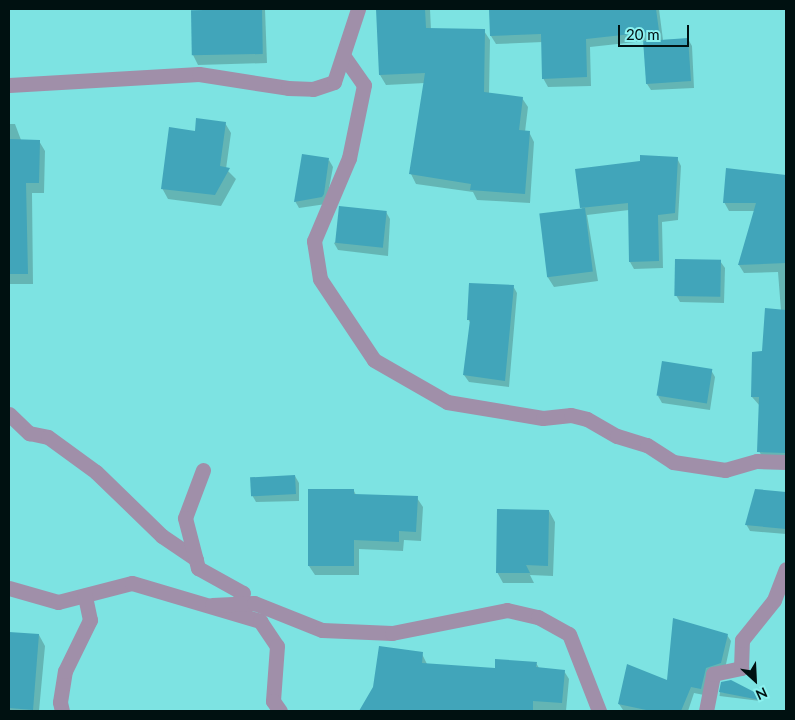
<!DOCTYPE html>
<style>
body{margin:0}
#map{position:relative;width:795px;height:720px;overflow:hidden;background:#7de3e2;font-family:Lato,sans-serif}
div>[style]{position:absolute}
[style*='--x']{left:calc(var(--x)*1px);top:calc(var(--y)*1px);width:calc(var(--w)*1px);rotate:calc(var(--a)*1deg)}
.shadow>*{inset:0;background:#0003;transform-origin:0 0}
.building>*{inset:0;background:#41a5ba;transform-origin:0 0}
.minor>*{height:15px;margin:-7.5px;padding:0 7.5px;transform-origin:7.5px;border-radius:7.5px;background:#a08fa9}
span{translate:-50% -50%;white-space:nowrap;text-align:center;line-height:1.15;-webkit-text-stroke:4.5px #8af1ef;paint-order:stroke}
.frame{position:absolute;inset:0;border:10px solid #011;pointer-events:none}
.north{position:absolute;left:730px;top:655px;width:50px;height:50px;-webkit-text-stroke:4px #8af1ef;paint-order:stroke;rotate:155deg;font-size:14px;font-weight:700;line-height:20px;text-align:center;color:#011}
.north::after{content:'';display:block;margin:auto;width:18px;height:22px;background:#011;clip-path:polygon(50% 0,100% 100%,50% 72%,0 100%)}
.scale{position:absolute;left:618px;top:25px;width:71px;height:22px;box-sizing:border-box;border:2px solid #011;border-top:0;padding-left:6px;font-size:15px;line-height:18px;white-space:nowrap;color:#011;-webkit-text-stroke:4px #8af1ef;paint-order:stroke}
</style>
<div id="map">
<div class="shadow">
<i style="clip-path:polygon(219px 9px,265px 9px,267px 63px,198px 65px,193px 55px)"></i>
<i style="clip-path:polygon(377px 9px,430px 9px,431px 30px,484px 31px,490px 40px,489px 94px,522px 98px,528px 107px,525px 132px,529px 132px,534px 142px,530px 203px,477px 200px,473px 192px,416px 184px,411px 174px,425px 83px,386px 85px,380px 75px)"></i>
<i style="clip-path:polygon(490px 9px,659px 9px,663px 40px,688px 39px,692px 46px,694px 88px,651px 90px,647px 84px,645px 41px,590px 47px,591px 86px,548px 87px,543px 78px,543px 42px,496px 44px,491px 36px)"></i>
<i style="clip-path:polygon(225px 123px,231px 133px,226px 169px,236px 179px,221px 206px,168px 199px,162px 188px)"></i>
<i style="clip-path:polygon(9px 124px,15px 124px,21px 140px,39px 141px,45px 151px,44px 193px,32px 193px,33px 284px,9px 284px)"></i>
<i style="clip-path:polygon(677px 158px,681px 166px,678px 220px,662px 222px,663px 268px,634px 269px,630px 262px,629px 210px,587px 215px,598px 281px,554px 287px,547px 276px,582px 210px,576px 170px)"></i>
<i style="clip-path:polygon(329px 160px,333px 167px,326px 204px,299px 208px,295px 201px)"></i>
<i style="clip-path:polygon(727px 169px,786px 177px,786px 461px,764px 460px,759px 451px,760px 406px,752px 397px,763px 352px,781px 311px,778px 272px,744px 273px,739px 265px,755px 211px,729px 211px,724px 202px)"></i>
<i style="clip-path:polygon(386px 212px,390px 219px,388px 256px,338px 250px,334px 243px)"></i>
<i style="clip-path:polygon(720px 261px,725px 268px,724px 303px,680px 302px,676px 295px)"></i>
<i style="clip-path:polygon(513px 286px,517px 293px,509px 387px,469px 382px,464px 375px,471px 324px,468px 319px)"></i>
<i style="clip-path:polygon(711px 370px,715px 377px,710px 410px,662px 403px,658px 396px)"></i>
<i style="clip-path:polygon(295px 476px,299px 483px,299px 501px,256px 502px,252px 495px)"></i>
<i style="clip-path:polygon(756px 490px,786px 494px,786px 534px,750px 531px,746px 524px)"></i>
<i style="clip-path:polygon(354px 491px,356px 495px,417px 498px,423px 507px,421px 541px,404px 540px,403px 551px,359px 549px,359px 575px,315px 575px,309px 566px)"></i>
<i style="clip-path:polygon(549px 511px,555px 522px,553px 576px,530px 575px,534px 583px,503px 583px,497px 572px)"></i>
<i style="clip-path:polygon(9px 633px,39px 635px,45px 646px,39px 711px,9px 711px)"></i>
<i style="clip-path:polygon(727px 635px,731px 641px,725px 669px,704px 695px,694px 693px,688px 711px,623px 710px,619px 704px,668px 682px)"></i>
<i style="clip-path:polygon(422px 654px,427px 664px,496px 670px,536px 663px,539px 668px,564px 671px,569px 679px,566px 711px,361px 711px,374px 688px)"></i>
<i style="left:720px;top:692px;width:41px;height:4px;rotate:7deg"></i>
</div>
<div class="building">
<i style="left:262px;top:9px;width:45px;height:71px;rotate:89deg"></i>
<i style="clip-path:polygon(376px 9px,425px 9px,426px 28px,485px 29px,484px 92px,523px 97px,519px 130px,530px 131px,525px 194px,470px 190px,471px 184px,409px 174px,425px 73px,379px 75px)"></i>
<i style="clip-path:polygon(489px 9px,656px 9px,659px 31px,586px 39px,587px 77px,542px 79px,541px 34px,490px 36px)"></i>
<i style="left:688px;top:38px;width:43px;height:45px;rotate:86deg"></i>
<i style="clip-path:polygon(196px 118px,226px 122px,220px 166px,230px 168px,215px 195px,161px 189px,169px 127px,195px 131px)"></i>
<i style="clip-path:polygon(9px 139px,40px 140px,39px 183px,26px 183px,28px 274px,9px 274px)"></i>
<i style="clip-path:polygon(302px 154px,329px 158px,324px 194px,322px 197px,294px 202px)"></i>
<i style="clip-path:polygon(640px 155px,678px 157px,675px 213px,658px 215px,659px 261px,629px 262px,628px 203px,580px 208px,575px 169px,640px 161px)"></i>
<i style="clip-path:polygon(726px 168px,786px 175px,786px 263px,738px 265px,756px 203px,723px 203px)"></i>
<i style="left:339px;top:206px;width:48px;height:37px;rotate:6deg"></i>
<i style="left:585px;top:208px;width:64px;height:46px;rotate:83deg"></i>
<i style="left:675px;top:259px;width:46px;height:37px;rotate:1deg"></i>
<i style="clip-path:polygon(469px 283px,514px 285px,505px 381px,463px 375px,470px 320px,467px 320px)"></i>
<i style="clip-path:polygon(765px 308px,786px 310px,786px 453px,757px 452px,759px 397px,751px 397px,752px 352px,762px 351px)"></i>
<i style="left:662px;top:361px;width:51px;height:35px;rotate:9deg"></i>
<i style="left:295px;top:475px;width:19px;height:45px;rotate:87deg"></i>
<i style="clip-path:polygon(308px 489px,354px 489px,354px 494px,418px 496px,416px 532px,399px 531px,399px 542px,354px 540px,354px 566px,308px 566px)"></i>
<i style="clip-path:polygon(755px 489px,786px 492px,786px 529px,745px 525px)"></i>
<i style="clip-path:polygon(497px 509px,549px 510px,548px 566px,526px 565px,530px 573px,496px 573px)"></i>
<i style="clip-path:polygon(673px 618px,728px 634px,721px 663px,706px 668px,701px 689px,691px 687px,681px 711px,651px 711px,618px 704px,627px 664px,667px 680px)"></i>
<i style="clip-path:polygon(9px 632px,39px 634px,33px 710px,9px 708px)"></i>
<i style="clip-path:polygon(379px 646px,423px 652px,422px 663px,495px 668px,495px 659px,537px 662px,536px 667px,565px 670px,562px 703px,533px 701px,533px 711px,359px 711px,373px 687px)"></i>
<i style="clip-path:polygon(731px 680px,762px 696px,760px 700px,719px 692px,721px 682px)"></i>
</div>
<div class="minor">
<i style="--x:345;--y:58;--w:33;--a:55"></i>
<i style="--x:364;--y:85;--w:75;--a:101.6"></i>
<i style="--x:349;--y:158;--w:90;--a:112.9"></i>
<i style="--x:314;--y:241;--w:38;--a:81"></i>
<i style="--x:320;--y:279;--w:97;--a:56.3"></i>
<i style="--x:374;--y:360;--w:84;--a:29.9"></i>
<i style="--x:447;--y:402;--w:97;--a:9.5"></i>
<i style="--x:543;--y:418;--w:28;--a:-6"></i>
<i style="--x:571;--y:415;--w:16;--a:14"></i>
<i style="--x:587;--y:419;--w:34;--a:30"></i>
<i style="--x:617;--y:436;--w:31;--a:17"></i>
<i style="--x:647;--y:445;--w:31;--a:33"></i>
<i style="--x:673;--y:462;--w:53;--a:8.7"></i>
<i style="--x:725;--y:470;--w:33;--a:-16"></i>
<i style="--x:757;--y:461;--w:29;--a:2"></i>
<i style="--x:9;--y:85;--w:190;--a:-3.3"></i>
<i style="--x:199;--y:74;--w:90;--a:8.9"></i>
<i style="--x:288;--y:88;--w:25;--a:2"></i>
<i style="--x:313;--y:89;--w:22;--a:-18"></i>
<i style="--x:334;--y:82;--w:77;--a:-71.8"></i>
<i style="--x:9;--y:414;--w:28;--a:44"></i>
<i style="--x:29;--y:433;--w:19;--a:12"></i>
<i style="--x:48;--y:437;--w:59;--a:36.1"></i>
<i style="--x:96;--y:472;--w:92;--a:44.1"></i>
<i style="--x:162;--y:536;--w:41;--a:34.1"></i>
<i style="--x:203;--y:470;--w:51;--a:110.6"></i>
<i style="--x:185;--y:518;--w:52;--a:75.4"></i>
<i style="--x:198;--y:568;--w:51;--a:29.1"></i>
<i style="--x:243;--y:593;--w:11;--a:117"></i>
<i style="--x:9;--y:588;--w:51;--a:15.9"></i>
<i style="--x:58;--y:602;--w:76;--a:-14.4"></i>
<i style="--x:132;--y:583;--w:134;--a:16.5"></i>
<i style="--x:260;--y:621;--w:30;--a:56"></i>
<i style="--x:277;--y:646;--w:55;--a:94.2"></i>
<i style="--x:273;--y:701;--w:12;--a:55"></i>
<i style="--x:212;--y:605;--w:42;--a:-2.7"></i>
<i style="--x:254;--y:603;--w:73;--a:21.7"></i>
<i style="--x:322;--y:630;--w:70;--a:2.5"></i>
<i style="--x:392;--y:633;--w:117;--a:-11.3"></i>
<i style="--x:507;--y:610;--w:32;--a:13"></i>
<i style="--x:538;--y:617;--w:35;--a:29"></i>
<i style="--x:569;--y:634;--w:83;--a:68.7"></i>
<i style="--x:62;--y:711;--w:9;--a:-103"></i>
<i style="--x:60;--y:702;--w:31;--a:-81"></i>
<i style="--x:65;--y:671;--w:57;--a:-63.9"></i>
<i style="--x:90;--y:620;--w:25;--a:-102"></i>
<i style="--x:706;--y:711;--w:38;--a:-79"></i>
<i style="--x:713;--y:674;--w:29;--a:-12"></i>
<i style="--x:741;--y:668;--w:28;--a:-88"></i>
<i style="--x:742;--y:640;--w:51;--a:-51.3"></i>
<i style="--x:774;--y:600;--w:33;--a:-69"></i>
</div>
<div class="frame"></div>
<div class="north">N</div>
<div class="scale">20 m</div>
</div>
